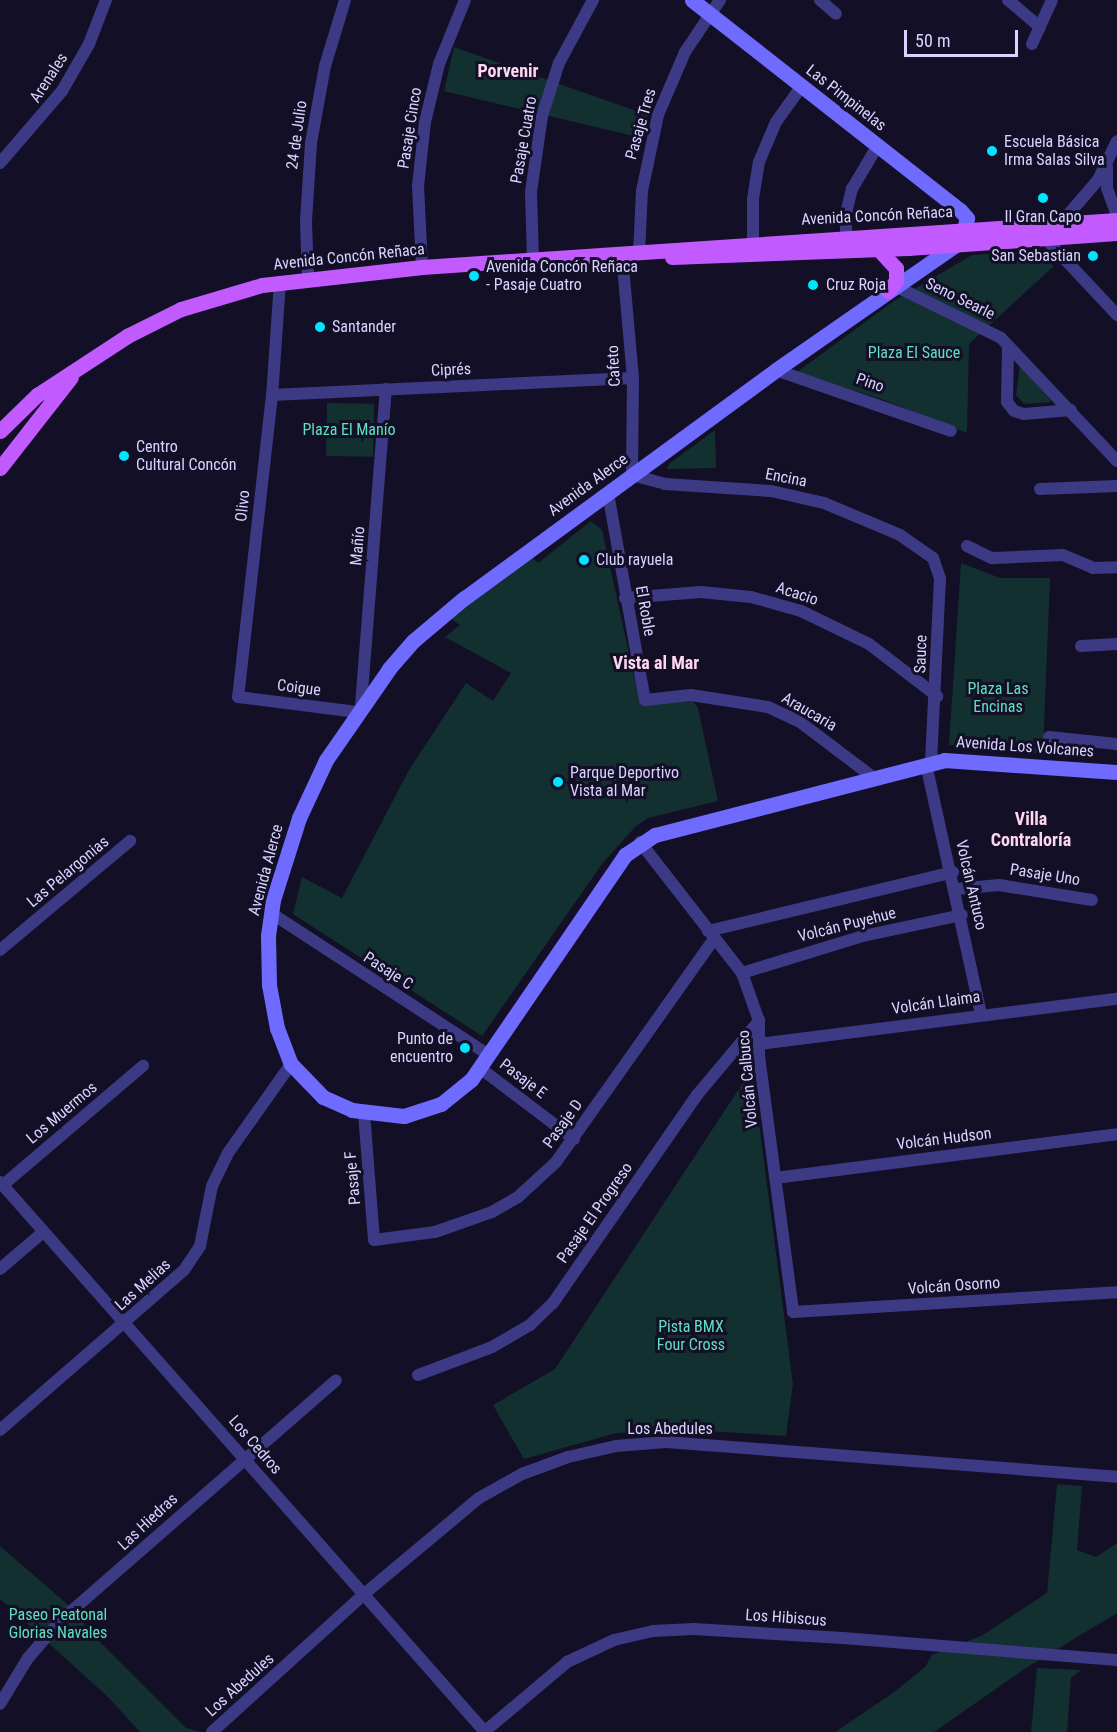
<!DOCTYPE html>
<meta charset="utf-8">
<style>
body{margin:0}
#map{position:relative;width:1117px;height:1732px;overflow:hidden;background:#130f26;font-family:"Roboto Condensed",sans-serif}
div>[style]{position:absolute}
[style*='--x']{left:calc(var(--x)*1px);top:calc(var(--y)*1px);width:calc(var(--w)*1px);rotate:calc(var(--a)*1deg)}
.green>*{inset:0;background:#12302f;transform-origin:0 0}
.street>*{height:12px;margin:-6px;padding:0 6px;transform-origin:6px;border-radius:6px;background:#3d3a85}
.secondary>*{height:15px;margin:-7.5px;padding:0 7.5px;transform-origin:7.5px;border-radius:7.5px;background:#6f6bff}
.primary>*{height:15px;margin:-7.5px;padding:0 7.5px;transform-origin:7.5px;border-radius:7.5px;background:#c25bff}
.dots>*{width:16px;height:16px;translate:-50% -50%;box-sizing:border-box;border:3px solid #130f26;border-radius:50%}
span{translate:-50% -50%;white-space:nowrap;text-align:center;line-height:1.15;-webkit-text-stroke:6px #130f26;paint-order:stroke}
.street-label{font-size:16px;color:#d9d4ff}
.poi-label{font-size:16px;color:#d9d4ff}
.left{translate:0 -50%;text-align:left}
.right{translate:-100% -50%;text-align:right}
.park-label{font-size:16px;color:#5fe0c0}
.neighbourhood-label{font-size:18px;color:#ffd6f0;font-weight:700}
.scale{position:absolute;left:904px;top:30px;width:114px;height:27px;box-sizing:border-box;border:3px solid #d9d4ff;border-top:0;padding-left:8px;font-size:18px;line-height:21px;white-space:nowrap;color:#d9d4ff;-webkit-text-stroke:4px #130f26;paint-order:stroke}
</style>
<div id="map">
<div class="green">
<i style="clip-path:polygon(454px 47px,648px 115px,642px 138px,444px 91px)"></i>
<i style="clip-path:polygon(1029px 251px,1054px 266px,969px 344px,967px 433px,884px 400px,797px 372px,894px 301px,972px 255px)"></i>
<i style="clip-path:polygon(1020px 365px,1052px 402px,1024px 404px,1016px 395px)"></i>
<i style="left:327px;top:403px;width:47px;height:53px;rotate:1deg"></i>
<i style="clip-path:polygon(715px 430px,716px 468px,667px 469px,669px 464px)"></i>
<i style="clip-path:polygon(591px 521px,602px 530px,640px 704px,693px 701px,698px 708px,718px 801px,648px 818px,635px 827px,602px 864px,482px 1036px,293px 914px,302px 877px,342px 898px,409px 770px,466px 683px,493px 701px,511px 673px,445px 637px,460px 625px,444px 614px,527px 552px,538px 563px)"></i>
<i style="clip-path:polygon(961px 563px,1000px 578px,1050px 578px,1043px 754px,949px 745px)"></i>
<i style="clip-path:polygon(752px 1069px,793px 1384px,786px 1436px,691px 1430px,616px 1433px,524px 1459px,493px 1405px,555px 1369px)"></i>
<i style="clip-path:polygon(1057px 1484px,1082px 1486px,1077px 1550px,1096px 1557px,1117px 1543px,1117px 1613px,1026px 1668px,934px 1732px,835px 1732px,893px 1693px,925px 1667px,932px 1655px,981px 1636px,1047px 1593px)"></i>
<i style="clip-path:polygon(0 1546px,82px 1617px,85px 1627px,186px 1728px,202px 1732px,140px 1732px,109px 1698px,0 1599px)"></i>
<i style="clip-path:polygon(1037px 1668px,1081px 1670px,1071px 1678px,1067px 1732px,1031px 1732px)"></i>
</div>
<div class="street">
<i style="--x:820;--y:0;--w:21;--a:41"></i>
<i style="--x:1008;--y:0;--w:42;--a:40.2"></i>
<i style="--x:1032;--y:44;--w:48;--a:-65.6"></i>
<i style="--x:0;--y:163;--w:95;--a:-49.3"></i>
<i style="--x:62;--y:91;--w:54;--a:-60.1"></i>
<i style="--x:89;--y:44;--w:47;--a:-68.9"></i>
<i style="--x:1107;--y:167;--w:21;--a:90"></i>
<i style="--x:1107;--y:188;--w:30;--a:70"></i>
<i style="--x:1061;--y:223;--w:57;--a:-49.3"></i>
<i style="--x:1098;--y:180;--w:43;--a:-64"></i>
<i style="--x:1042;--y:235;--w:110;--a:46.8"></i>
<i style="--x:846;--y:237;--w:23;--a:-90"></i>
<i style="--x:846;--y:214;--w:26;--a:-77"></i>
<i style="--x:852;--y:189;--w:51;--a:-59.4"></i>
<i style="--x:753;--y:242;--w:43;--a:-90"></i>
<i style="--x:753;--y:199;--w:37;--a:-81"></i>
<i style="--x:759;--y:162;--w:43;--a:-67"></i>
<i style="--x:776;--y:122;--w:43;--a:-54.5"></i>
<i style="--x:639;--y:254;--w:63;--a:-87.3"></i>
<i style="--x:642;--y:191;--w:78;--a:-78.1"></i>
<i style="--x:658;--y:115;--w:69;--a:-66.8"></i>
<i style="--x:685;--y:52;--w:63;--a:-56.1"></i>
<i style="--x:622;--y:255;--w:123;--a:84.9"></i>
<i style="--x:633;--y:378;--w:97;--a:90.6"></i>
<i style="--x:632;--y:475;--w:34;--a:15"></i>
<i style="--x:665;--y:484;--w:106;--a:3.8"></i>
<i style="--x:771;--y:491;--w:54;--a:12.8"></i>
<i style="--x:824;--y:503;--w:82;--a:22.8"></i>
<i style="--x:900;--y:535;--w:40;--a:34.9"></i>
<i style="--x:933;--y:558;--w:21;--a:71"></i>
<i style="--x:940;--y:578;--w:185;--a:92.8"></i>
<i style="--x:533;--y:260;--w:68;--a:-91.7"></i>
<i style="--x:531;--y:192;--w:77;--a:-81.8"></i>
<i style="--x:542;--y:116;--w:56;--a:-72.2"></i>
<i style="--x:559;--y:63;--w:72;--a:-61.6"></i>
<i style="--x:422;--y:267;--w:81;--a:-92.8"></i>
<i style="--x:418;--y:186;--w:64;--a:-83.8"></i>
<i style="--x:425;--y:122;--w:60;--a:-76.4"></i>
<i style="--x:439;--y:64;--w:69;--a:-67.9"></i>
<i style="--x:308;--y:279;--w:58;--a:-92"></i>
<i style="--x:306;--y:221;--w:78;--a:-86.3"></i>
<i style="--x:311;--y:143;--w:78;--a:-79.7"></i>
<i style="--x:325;--y:66;--w:69;--a:-73.1"></i>
<i style="--x:280;--y:282;--w:113;--a:94"></i>
<i style="--x:272;--y:395;--w:304;--a:96.4"></i>
<i style="--x:238;--y:697;--w:120;--a:7.2"></i>
<i style="--x:895;--y:286;--w:118;--a:26.1"></i>
<i style="--x:1001;--y:338;--w:169;--a:46.7"></i>
<i style="--x:1008;--y:346;--w:56;--a:91"></i>
<i style="--x:1007;--y:402;--w:11;--a:52"></i>
<i style="--x:1014;--y:411;--w:10;--a:17"></i>
<i style="--x:1024;--y:414;--w:47;--a:-4.9"></i>
<i style="--x:776;--y:370;--w:185;--a:19.2"></i>
<i style="--x:272;--y:395;--w:361;--a:-2.7"></i>
<i style="--x:1040;--y:489;--w:77;--a:-2.2"></i>
<i style="--x:608;--y:493;--w:210;--a:79.9"></i>
<i style="--x:645;--y:700;--w:46;--a:-6.2"></i>
<i style="--x:691;--y:695;--w:78;--a:8.9"></i>
<i style="--x:768;--y:707;--w:35;--a:25"></i>
<i style="--x:800;--y:722;--w:93;--a:37.1"></i>
<i style="--x:967;--y:546;--w:28;--a:26"></i>
<i style="--x:992;--y:558;--w:71;--a:-2.4"></i>
<i style="--x:1063;--y:555;--w:33;--a:23"></i>
<i style="--x:1093;--y:568;--w:24;--a:-2"></i>
<i style="--x:625;--y:598;--w:76;--a:-4.5"></i>
<i style="--x:701;--y:592;--w:50;--a:5.7"></i>
<i style="--x:751;--y:597;--w:52;--a:15.6"></i>
<i style="--x:801;--y:611;--w:76;--a:25.9"></i>
<i style="--x:869;--y:644;--w:86;--a:37.4"></i>
<i style="--x:1081;--y:646;--w:36;--a:-3"></i>
<i style="--x:361;--y:705;--w:317;--a:-85.5"></i>
<i style="--x:1049;--y:737;--w:68;--a:5.9"></i>
<i style="--x:926;--y:764;--w:256;--a:77.6"></i>
<i style="--x:640;--y:842;--w:166;--a:52.1"></i>
<i style="--x:742;--y:973;--w:51;--a:70.5"></i>
<i style="--x:759;--y:1021;--w:35;--a:90"></i>
<i style="--x:759;--y:1056;--w:258;--a:82.4"></i>
<i style="--x:793;--y:1312;--w:325;--a:-3.5"></i>
<i style="--x:957;--y:889;--w:42;--a:-5.4"></i>
<i style="--x:999;--y:885;--w:94;--a:9.2"></i>
<i style="--x:271;--y:913;--w:260;--a:33.1"></i>
<i style="--x:708;--y:931;--w:252;--a:-13.5"></i>
<i style="--x:0;--y:950;--w:170;--a:-40"></i>
<i style="--x:742;--y:973;--w:127;--a:-17"></i>
<i style="--x:863;--y:936;--w:101;--a:-12"></i>
<i style="--x:759;--y:1044;--w:361;--a:-7.2"></i>
<i style="--x:480;--y:1068;--w:118;--a:37.1"></i>
<i style="--x:364;--y:1113;--w:127;--a:85.5"></i>
<i style="--x:374;--y:1240;--w:62;--a:-7.5"></i>
<i style="--x:435;--y:1232;--w:60;--a:-19.3"></i>
<i style="--x:492;--y:1212;--w:30;--a:-30"></i>
<i style="--x:518;--y:1197;--w:52;--a:-42.6"></i>
<i style="--x:556;--y:1162;--w:273;--a:-54.7"></i>
<i style="--x:775;--y:1178;--w:345;--a:-7.3"></i>
<i style="--x:0;--y:1182;--w:733;--a:48.59"></i>
<i style="--x:3;--y:1185;--w:184;--a:-40.4"></i>
<i style="--x:0;--y:1269;--w:55;--a:-40.6"></i>
<i style="--x:418;--y:1375;--w:79;--a:-20.7"></i>
<i style="--x:492;--y:1347;--w:44;--a:-30.1"></i>
<i style="--x:530;--y:1325;--w:32;--a:-44"></i>
<i style="--x:553;--y:1303;--w:253;--a:-55.3"></i>
<i style="--x:697;--y:1095;--w:97;--a:-50"></i>
<i style="--x:0;--y:1430;--w:244;--a:-41"></i>
<i style="--x:184;--y:1270;--w:29;--a:-56"></i>
<i style="--x:200;--y:1246;--w:61;--a:-78.7"></i>
<i style="--x:212;--y:1186;--w:37;--a:-64"></i>
<i style="--x:228;--y:1153;--w:109;--a:-54.7"></i>
<i style="--x:0;--y:1704;--w:54;--a:-58.7"></i>
<i style="--x:28;--y:1658;--w:49;--a:-49.1"></i>
<i style="--x:60;--y:1621;--w:366;--a:-41.1"></i>
<i style="--x:212;--y:1732;--w:204;--a:-42.2"></i>
<i style="--x:363;--y:1595;--w:151;--a:-39.9"></i>
<i style="--x:479;--y:1498;--w:49;--a:-29.2"></i>
<i style="--x:522;--y:1474;--w:49;--a:-20.3"></i>
<i style="--x:568;--y:1457;--w:49;--a:-12.9"></i>
<i style="--x:616;--y:1446;--w:50;--a:-4.6"></i>
<i style="--x:666;--y:1442;--w:452;--a:4.4"></i>
<i style="--x:484;--y:1732;--w:109;--a:-40.1"></i>
<i style="--x:567;--y:1662;--w:52;--a:-25.1"></i>
<i style="--x:614;--y:1640;--w:40;--a:-13"></i>
<i style="--x:653;--y:1631;--w:41;--a:-2.8"></i>
<i style="--x:694;--y:1629;--w:149;--a:3.5"></i>
<i style="--x:843;--y:1638;--w:275;--a:4.6"></i>
</div>
<div class="secondary">
<i style="--x:692;--y:0;--w:340;--a:38.1"></i>
<i style="--x:960;--y:210;--w:11;--a:49"></i>
<i style="--x:967;--y:218;--w:11;--a:105"></i>
<i style="--x:964;--y:229;--w:17;--a:115"></i>
<i style="--x:957;--y:244;--w:221;--a:145.2"></i>
<i style="--x:776;--y:370;--w:386;--a:143.8"></i>
<i style="--x:464;--y:598;--w:67;--a:139.9"></i>
<i style="--x:413;--y:641;--w:37;--a:131"></i>
<i style="--x:389;--y:669;--w:111;--a:124.7"></i>
<i style="--x:326;--y:760;--w:64;--a:115"></i>
<i style="--x:299;--y:818;--w:86;--a:107.6"></i>
<i style="--x:273;--y:900;--w:37;--a:98"></i>
<i style="--x:268;--y:937;--w:48;--a:88.8"></i>
<i style="--x:269;--y:985;--w:44;--a:79.5"></i>
<i style="--x:277;--y:1028;--w:39;--a:69"></i>
<i style="--x:291;--y:1064;--w:46;--a:45.9"></i>
<i style="--x:323;--y:1097;--w:32;--a:24"></i>
<i style="--x:352;--y:1110;--w:52;--a:6.6"></i>
<i style="--x:404;--y:1116;--w:39;--a:-18"></i>
<i style="--x:441;--y:1104;--w:38;--a:-39"></i>
<i style="--x:471;--y:1080;--w:273;--a:-55.6"></i>
<i style="--x:625;--y:855;--w:36;--a:-34"></i>
<i style="--x:655;--y:835;--w:299;--a:-14.5"></i>
<i style="--x:944;--y:760;--w:173;--a:4"></i>
</div>
<div class="primary">
<i style="--x:879;--y:250;--w:25;--a:47"></i>
<i style="--x:896;--y:268;--w:13;--a:90"></i>
<i style="--x:896;--y:281;--w:13;--a:129"></i>
<i style="--x:672;--y:257;--w:236;--a:-2.2"></i>
<i style="--x:908;--y:248;--w:210;--a:-4.1"></i>
<i style="--x:0;--y:431;--w:52;--a:-44.2"></i>
<i style="--x:37;--y:395;--w:108;--a:-33.2"></i>
<i style="--x:127;--y:336;--w:60;--a:-26.6"></i>
<i style="--x:181;--y:309;--w:84;--a:-16.5"></i>
<i style="--x:262;--y:285;--w:161;--a:-6.4"></i>
<i style="--x:422;--y:267;--w:697;--a:-3.87"></i>
<i style="--x:0;--y:468;--w:115;--a:-52"></i>
</div>
<div class="dots">
<i style="left:992px;top:151px;background:#00e5ff"></i>
<i style="left:1043px;top:198px;background:#00e5ff"></i>
<i style="left:1093px;top:256px;background:#00e5ff"></i>
<i style="left:474px;top:276px;background:#00e5ff"></i>
<i style="left:813px;top:285px;background:#00e5ff"></i>
<i style="left:320px;top:327px;background:#00e5ff"></i>
<i style="left:124px;top:456px;background:#00e5ff"></i>
<i style="left:584px;top:560px;background:#00e5ff"></i>
<i style="left:558px;top:782px;background:#00e5ff"></i>
<i style="left:465px;top:1048px;background:#00e5ff"></i>
</div>
<div class="street-label">
<span style="left:49px;top:78px;rotate:-57deg">Arenales</span>
<span style="left:846px;top:98px;rotate:38deg">Las Pimpinelas</span>
<span style="left:641px;top:124px;rotate:-74deg">Pasaje Tres</span>
<span style="left:410px;top:128px;rotate:-81deg">Pasaje Cinco</span>
<span style="left:297px;top:135px;rotate:-82deg">24 de Julio</span>
<span style="left:524px;top:140px;rotate:-80deg">Pasaje Cuatro</span>
<span style="left:877px;top:216px;rotate:-3deg">Avenida Concón Reñaca</span>
<span style="left:349px;top:257px;rotate:-6deg">Avenida Concón Reñaca</span>
<span style="left:960px;top:299px;rotate:26deg">Seno Searle</span>
<span style="left:614px;top:366px;rotate:-93deg">Cafeto</span>
<span style="left:451px;top:370px;rotate:-3deg">Ciprés</span>
<span style="left:870px;top:383px;rotate:19deg">Pino</span>
<span style="left:786px;top:478px;rotate:11deg">Encina</span>
<span style="left:588px;top:485px;rotate:-36deg">Avenida Alerce</span>
<span style="left:243px;top:506px;rotate:-84deg">Olivo</span>
<span style="left:358px;top:546px;rotate:-85deg">Mañío</span>
<span style="left:797px;top:594px;rotate:18deg">Acacio</span>
<span style="left:645px;top:611px;rotate:80deg">El Roble</span>
<span style="left:921px;top:654px;rotate:-88deg">Sauce</span>
<span style="left:299px;top:688px;rotate:7deg">Coigue</span>
<span style="left:809px;top:712px;rotate:30deg">Araucaria</span>
<span style="left:1025px;top:747px;rotate:4deg">Avenida Los Volcanes</span>
<span style="left:266px;top:870px;rotate:-75deg">Avenida Alerce</span>
<span style="left:68px;top:872px;rotate:-40deg">Las Pelargonias</span>
<span style="left:1045px;top:875px;rotate:9deg">Pasaje Uno</span>
<span style="left:971px;top:885px;rotate:77deg">Volcán Antuco</span>
<span style="left:847px;top:925px;rotate:-14deg">Volcán Puyehue</span>
<span style="left:388px;top:971px;rotate:33deg">Pasaje C</span>
<span style="left:936px;top:1003px;rotate:-8deg">Volcán Llaima</span>
<span style="left:523px;top:1079px;rotate:37deg">Pasaje E</span>
<span style="left:748px;top:1079px;rotate:-95deg">Volcán Calbuco</span>
<span style="left:62px;top:1113px;rotate:-40deg">Los Muermos</span>
<span style="left:563px;top:1124px;rotate:-54deg">Pasaje D</span>
<span style="left:944px;top:1139px;rotate:-7deg">Volcán Hudson</span>
<span style="left:353px;top:1178px;rotate:-95deg">Pasaje F</span>
<span style="left:595px;top:1213px;rotate:-55deg">Pasaje El Progreso</span>
<span style="left:143px;top:1285px;rotate:-42deg">Las Melias</span>
<span style="left:954px;top:1286px;rotate:-4deg">Volcán Osorno</span>
<span style="left:670px;top:1429px">Los Abedules</span>
<span style="left:255px;top:1445px;rotate:49deg">Los Cedros</span>
<span style="left:148px;top:1522px;rotate:-43deg">Las Hiedras</span>
<span style="left:786px;top:1618px;rotate:4deg">Los Hibiscus</span>
<span style="left:240px;top:1685px;rotate:-42deg">Los Abedules</span>
</div>
<div class="poi-label">
<span class="left" style="left:1004px;top:151px">Escuela Básica<br>Irma Salas Silva</span>
<span style="left:1043px;top:217px">Il Gran Capo</span>
<span class="right" style="left:1081px;top:256px">San Sebastian</span>
<span class="left" style="left:486px;top:276px">Avenida Concón Reñaca<br>- Pasaje Cuatro</span>
<span class="left" style="left:826px;top:285px">Cruz Roja</span>
<span class="left" style="left:332px;top:327px">Santander</span>
<span class="left" style="left:136px;top:456px">Centro<br>Cultural Concón</span>
<span class="left" style="left:596px;top:560px">Club rayuela</span>
<span class="left" style="left:570px;top:782px">Parque Deportivo<br>Vista al Mar</span>
<span class="right" style="left:453px;top:1048px">Punto de<br>encuentro</span>
</div>
<div class="park-label">
<span style="left:914px;top:353px">Plaza El Sauce</span>
<span style="left:349px;top:430px">Plaza El Manío</span>
<span style="left:998px;top:698px">Plaza Las<br>Encinas</span>
<span style="left:691px;top:1336px">Pista BMX<br>Four Cross</span>
<span style="left:58px;top:1624px">Paseo Peatonal<br>Glorias Navales</span>
</div>
<div class="neighbourhood-label">
<span style="left:508px;top:71px">Porvenir</span>
<span style="left:656px;top:663px">Vista al Mar</span>
<span style="left:1031px;top:830px">Villa<br>Contraloría</span>
</div>
<div class="scale">50 m</div>
</div>
